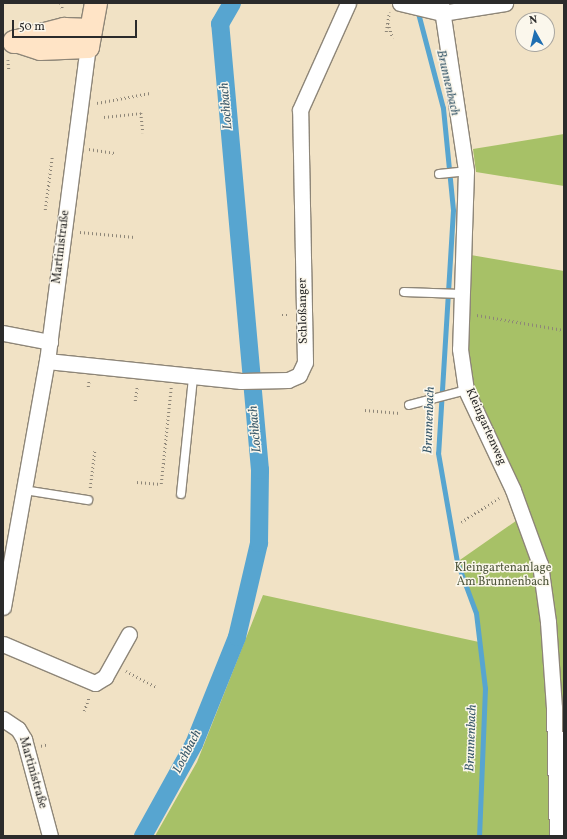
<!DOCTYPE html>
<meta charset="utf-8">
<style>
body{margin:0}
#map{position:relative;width:567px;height:839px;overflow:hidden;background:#f1e2c5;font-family:Vollkorn,serif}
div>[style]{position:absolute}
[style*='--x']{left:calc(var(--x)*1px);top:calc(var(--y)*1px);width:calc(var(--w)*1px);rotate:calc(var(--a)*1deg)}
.green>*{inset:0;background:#a7c167}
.stream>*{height:5px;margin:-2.5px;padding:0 2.5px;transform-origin:2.5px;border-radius:2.5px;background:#57a5d0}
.canal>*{height:18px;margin:-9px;padding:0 9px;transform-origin:9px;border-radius:9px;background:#57a5d0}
.path>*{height:2.5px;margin-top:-1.25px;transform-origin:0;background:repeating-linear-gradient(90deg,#8e8678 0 1px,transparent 0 4px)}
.roads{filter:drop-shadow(1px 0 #8e8678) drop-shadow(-1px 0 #8e8678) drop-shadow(0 1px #8e8678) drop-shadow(0 -1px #8e8678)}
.lane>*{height:8px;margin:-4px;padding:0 4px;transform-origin:4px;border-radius:4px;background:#fff}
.street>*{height:15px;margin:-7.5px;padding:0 7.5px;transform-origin:7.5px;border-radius:7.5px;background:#fff}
.secondary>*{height:22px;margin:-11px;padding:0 11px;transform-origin:11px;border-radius:11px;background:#ffe4c6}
span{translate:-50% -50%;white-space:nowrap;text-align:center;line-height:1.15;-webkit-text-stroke:3px #fbf7ec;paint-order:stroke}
.street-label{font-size:12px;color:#2b2b2b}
.park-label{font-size:12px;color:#50583d}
.water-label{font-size:13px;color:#3d5c6d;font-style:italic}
.frame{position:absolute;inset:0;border:4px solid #2b2b2b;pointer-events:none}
.north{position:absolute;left:515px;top:12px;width:40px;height:40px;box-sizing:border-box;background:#fbf7ec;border:1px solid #a8a59f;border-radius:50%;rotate:352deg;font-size:11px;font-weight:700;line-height:16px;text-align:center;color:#2b2b2b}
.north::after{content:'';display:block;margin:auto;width:14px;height:18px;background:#1f6fb2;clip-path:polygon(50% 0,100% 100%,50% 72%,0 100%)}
.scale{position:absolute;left:12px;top:20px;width:125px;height:18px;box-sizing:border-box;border:2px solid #2b2b2b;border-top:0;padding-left:5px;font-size:12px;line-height:14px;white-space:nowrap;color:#2b2b2b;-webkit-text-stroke:3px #fbf7ec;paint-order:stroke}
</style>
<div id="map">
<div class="green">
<i style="clip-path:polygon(564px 134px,564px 186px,476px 172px,473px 149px)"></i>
<i style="clip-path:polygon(465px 254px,564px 271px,564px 836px,155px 836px,197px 762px,263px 595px,479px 642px,476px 613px,457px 562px,523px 516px,469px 389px,462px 349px)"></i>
</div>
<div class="stream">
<i style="--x:417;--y:9;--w:102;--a:75.3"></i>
<i style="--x:443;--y:108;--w:102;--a:84.4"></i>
<i style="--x:453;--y:210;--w:243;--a:93.5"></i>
<i style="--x:438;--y:453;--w:111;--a:80.1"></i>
<i style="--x:457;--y:562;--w:54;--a:69.6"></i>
<i style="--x:476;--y:613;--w:76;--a:83.2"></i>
<i style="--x:485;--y:688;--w:148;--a:92.3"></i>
</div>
<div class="canal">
<i style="--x:143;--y:836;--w:105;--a:-61"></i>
<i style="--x:194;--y:744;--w:115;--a:-68.1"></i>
<i style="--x:237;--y:637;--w:97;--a:-76.8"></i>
<i style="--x:259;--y:543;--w:73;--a:-89.2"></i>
<i style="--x:260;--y:470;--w:448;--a:-95.1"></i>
<i style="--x:220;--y:24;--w:24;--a:-60"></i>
</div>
<div class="path">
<i style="--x:61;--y:3;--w:7;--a:74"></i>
<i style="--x:388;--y:23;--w:16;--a:72"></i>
<i style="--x:386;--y:32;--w:20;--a:-81"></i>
<i style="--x:8;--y:60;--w:9;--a:84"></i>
<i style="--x:97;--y:103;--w:54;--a:-10.7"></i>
<i style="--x:104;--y:117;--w:37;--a:-6"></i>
<i style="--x:141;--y:113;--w:20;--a:84"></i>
<i style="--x:89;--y:149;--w:26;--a:9"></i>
<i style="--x:45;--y:210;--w:53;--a:-82.5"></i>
<i style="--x:80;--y:232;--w:55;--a:5.2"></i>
<i style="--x:282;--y:315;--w:8;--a:0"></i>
<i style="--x:477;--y:315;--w:88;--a:9.8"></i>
<i style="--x:88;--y:387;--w:7;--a:-82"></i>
<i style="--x:135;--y:401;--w:15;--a:-82"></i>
<i style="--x:365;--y:410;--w:35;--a:5"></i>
<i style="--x:137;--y:482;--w:24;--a:5"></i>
<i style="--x:161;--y:484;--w:97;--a:-84.1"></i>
<i style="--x:90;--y:488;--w:39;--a:-83"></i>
<i style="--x:461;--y:522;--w:45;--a:-32.3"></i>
<i style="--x:126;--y:671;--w:34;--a:28"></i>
<i style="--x:84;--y:711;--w:15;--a:-70"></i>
<i style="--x:41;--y:746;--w:7;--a:-16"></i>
</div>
<div class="roads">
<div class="lane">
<i style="--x:439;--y:174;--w:27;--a:-6"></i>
<i style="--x:404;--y:292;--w:57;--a:2"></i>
<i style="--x:409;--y:405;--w:59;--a:-14.7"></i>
<i style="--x:24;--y:490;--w:65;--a:8.9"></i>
<i style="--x:181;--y:494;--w:117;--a:-84.1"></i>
</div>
<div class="street">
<i style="--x:400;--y:3;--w:43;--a:13.4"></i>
<i style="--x:442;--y:13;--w:64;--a:-9"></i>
<i style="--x:441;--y:3;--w:170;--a:81.5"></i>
<i style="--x:466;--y:171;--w:178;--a:91.9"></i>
<i style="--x:460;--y:349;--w:41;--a:81.7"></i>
<i style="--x:466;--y:390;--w:110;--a:64.8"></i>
<i style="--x:513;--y:490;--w:79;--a:70"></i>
<i style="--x:540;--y:564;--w:59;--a:82.1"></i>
<i style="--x:548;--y:622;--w:86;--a:86"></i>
<i style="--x:554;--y:708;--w:128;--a:88.7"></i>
<i style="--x:3;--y:333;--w:48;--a:10.8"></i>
<i style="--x:47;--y:361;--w:195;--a:5.9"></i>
<i style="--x:241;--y:381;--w:47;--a:-1.2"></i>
<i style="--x:288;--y:380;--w:12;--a:-24"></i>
<i style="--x:299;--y:375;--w:14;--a:-65"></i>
<i style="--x:305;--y:362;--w:252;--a:-91.1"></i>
<i style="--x:300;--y:110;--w:117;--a:-65.8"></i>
<i style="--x:3;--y:607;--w:250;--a:-79.9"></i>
<i style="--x:47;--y:361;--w:317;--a:-82.6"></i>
<i style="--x:3;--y:644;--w:100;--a:23"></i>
<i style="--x:95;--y:683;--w:12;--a:-31"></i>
<i style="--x:105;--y:677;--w:49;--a:-60.8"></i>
<i style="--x:3;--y:719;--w:18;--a:34"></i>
<i style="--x:18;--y:729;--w:12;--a:59"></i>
<i style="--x:24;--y:739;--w:100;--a:75"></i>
</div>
<div class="secondary">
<i style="--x:16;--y:41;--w:25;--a:18"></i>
<i style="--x:40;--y:49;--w:48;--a:-2.4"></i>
<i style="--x:88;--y:47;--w:45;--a:-79.7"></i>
<i style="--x:14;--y:42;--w:52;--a:-14.6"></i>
<i style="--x:64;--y:29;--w:27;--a:2"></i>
</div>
</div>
<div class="street-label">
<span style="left:62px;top:247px;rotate:-83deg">Martinistraße</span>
<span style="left:304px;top:311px;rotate:-91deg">Schloßanger</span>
<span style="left:485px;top:427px;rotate:66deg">Kleingartenweg</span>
<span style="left:32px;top:773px;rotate:74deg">Martinistraße</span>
</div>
<div class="park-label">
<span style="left:503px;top:576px">Kleingartenanlage<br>Am Brunnenbach</span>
</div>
<div class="water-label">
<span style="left:447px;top:83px;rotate:77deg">Brunnenbach</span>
<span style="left:227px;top:106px;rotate:-95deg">Lochbach</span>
<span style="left:430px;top:420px;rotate:-88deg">Brunnenbach</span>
<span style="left:256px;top:429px;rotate:-95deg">Lochbach</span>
<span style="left:472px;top:738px;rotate:-88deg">Brunnenbach</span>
<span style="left:188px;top:752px;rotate:-63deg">Lochbach</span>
</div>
<div class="frame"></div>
<div class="north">N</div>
<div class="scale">50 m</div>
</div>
